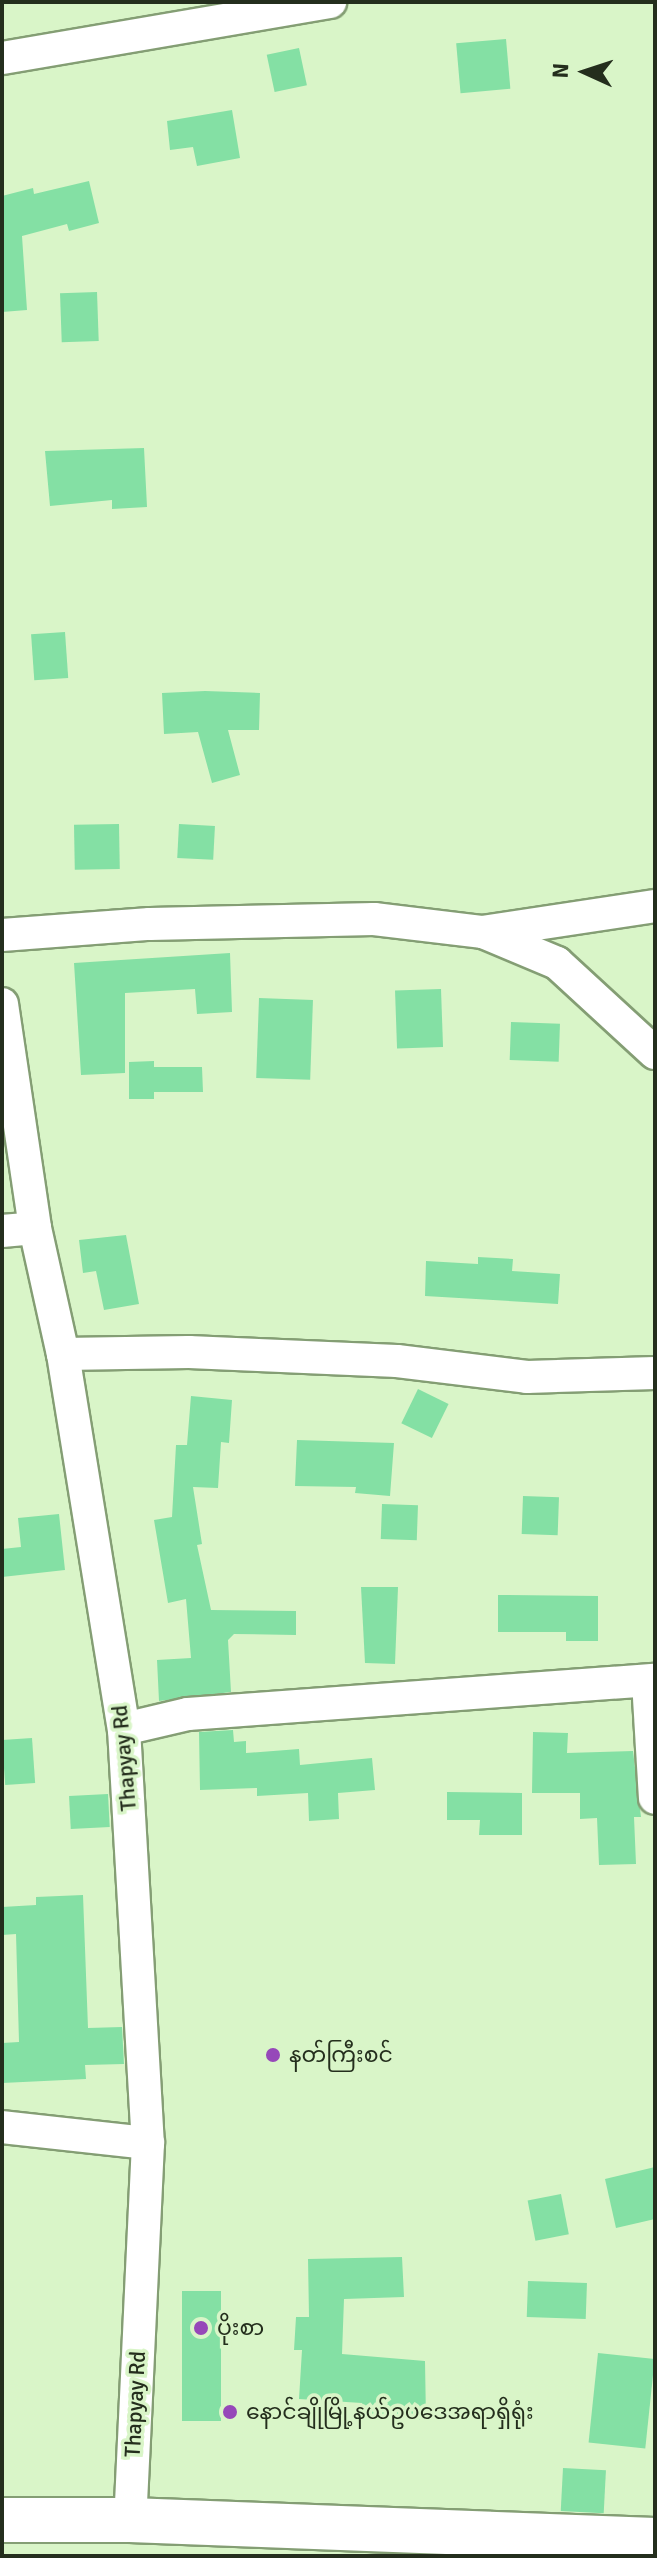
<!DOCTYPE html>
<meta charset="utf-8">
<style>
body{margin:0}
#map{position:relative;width:657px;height:2558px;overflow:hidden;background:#d9f5c8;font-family:Signika,"Noto Sans Myanmar",sans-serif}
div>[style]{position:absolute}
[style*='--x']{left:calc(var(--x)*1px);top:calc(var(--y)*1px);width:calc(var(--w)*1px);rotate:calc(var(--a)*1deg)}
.building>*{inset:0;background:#84e0a4;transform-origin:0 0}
.roads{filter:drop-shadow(2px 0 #849e74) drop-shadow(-2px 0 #849e74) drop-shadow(0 2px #849e74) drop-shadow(0 -2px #849e74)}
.street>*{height:32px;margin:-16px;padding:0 16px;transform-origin:16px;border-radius:16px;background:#fff}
.highway>*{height:44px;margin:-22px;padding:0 22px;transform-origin:22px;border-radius:22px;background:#fff}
.dots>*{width:22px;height:22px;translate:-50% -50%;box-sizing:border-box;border:4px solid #d9f5c8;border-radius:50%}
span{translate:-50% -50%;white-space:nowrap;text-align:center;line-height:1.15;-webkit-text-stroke:7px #d9f5c8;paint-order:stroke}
.street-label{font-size:22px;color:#242e1d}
.poi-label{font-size:22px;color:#242e1d}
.left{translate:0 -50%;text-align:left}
.frame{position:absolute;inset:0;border:4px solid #242e1d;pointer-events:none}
.north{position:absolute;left:545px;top:32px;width:80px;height:80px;-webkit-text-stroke:6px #d9f5c8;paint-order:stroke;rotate:273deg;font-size:22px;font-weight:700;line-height:32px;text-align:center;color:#242e1d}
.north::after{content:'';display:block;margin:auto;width:28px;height:36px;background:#242e1d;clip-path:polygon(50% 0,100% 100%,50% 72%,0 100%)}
</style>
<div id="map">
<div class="building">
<i style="left:506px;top:39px;width:50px;height:50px;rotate:85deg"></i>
<i style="left:299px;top:48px;width:38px;height:33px;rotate:78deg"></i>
<i style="clip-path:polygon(232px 110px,240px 158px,197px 166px,193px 147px,170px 150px,167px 121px)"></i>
<i style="clip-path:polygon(89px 181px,99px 223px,69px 231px,67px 224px,22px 236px,27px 310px,2px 312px,2px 196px,33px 188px,34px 194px)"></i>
<i style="left:97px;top:292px;width:49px;height:37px;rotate:88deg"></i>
<i style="clip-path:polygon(144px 448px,147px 507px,112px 509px,112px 500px,50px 506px,45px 451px)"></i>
<i style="left:65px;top:632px;width:46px;height:34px;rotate:86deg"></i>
<i style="clip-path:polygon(205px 691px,260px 693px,259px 730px,228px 730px,240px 775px,212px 783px,198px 732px,164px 734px,162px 693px)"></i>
<i style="left:119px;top:824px;width:45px;height:45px;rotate:89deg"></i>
<i style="left:179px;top:824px;width:36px;height:34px;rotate:3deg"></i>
<i style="clip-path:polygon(230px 953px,232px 1012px,197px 1014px,195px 989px,125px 993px,125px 1073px,81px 1075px,74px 963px)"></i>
<i style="left:441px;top:989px;width:58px;height:46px;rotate:88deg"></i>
<i style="left:259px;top:998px;width:54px;height:80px;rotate:2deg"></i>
<i style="left:511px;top:1022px;width:49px;height:38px;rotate:2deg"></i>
<i style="clip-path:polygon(154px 1061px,154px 1067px,202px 1067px,203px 1092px,154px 1092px,154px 1099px,129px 1099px,129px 1062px)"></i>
<i style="clip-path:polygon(126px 1235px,139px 1304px,104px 1310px,96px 1271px,83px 1273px,79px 1240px)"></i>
<i style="clip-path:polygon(478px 1257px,513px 1259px,512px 1271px,560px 1274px,558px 1304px,425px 1296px,426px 1261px,478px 1264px)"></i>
<i style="left:418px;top:1389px;width:34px;height:38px;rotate:26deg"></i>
<i style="clip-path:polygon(191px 1396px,232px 1400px,229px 1443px,221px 1442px,218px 1488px,193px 1487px,202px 1544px,197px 1545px,211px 1610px,296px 1611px,296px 1635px,234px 1634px,228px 1640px,231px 1692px,159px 1701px,157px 1660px,191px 1658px,186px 1599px,168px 1603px,154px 1520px,172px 1517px,176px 1445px,187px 1445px)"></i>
<i style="clip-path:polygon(297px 1440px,394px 1443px,390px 1496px,355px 1493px,356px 1487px,295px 1486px)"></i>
<i style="left:523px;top:1496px;width:36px;height:38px;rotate:2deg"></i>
<i style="left:382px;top:1504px;width:36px;height:35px;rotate:2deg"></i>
<i style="clip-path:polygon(59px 1514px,65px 1570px,2px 1577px,2px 1549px,21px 1547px,18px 1518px)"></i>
<i style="clip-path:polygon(361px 1587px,398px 1587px,395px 1664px,365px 1663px)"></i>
<i style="clip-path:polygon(498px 1595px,598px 1596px,598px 1641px,566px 1641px,566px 1632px,498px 1632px)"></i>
<i style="clip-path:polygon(233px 1730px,234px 1742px,246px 1741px,246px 1753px,299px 1749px,300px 1765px,372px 1758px,375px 1790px,338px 1793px,339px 1819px,309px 1821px,308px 1793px,257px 1796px,257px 1788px,200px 1790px,199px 1732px)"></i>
<i style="clip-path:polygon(533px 1732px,568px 1733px,567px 1753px,633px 1751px,641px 1817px,634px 1817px,636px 1864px,599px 1865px,597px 1818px,580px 1819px,580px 1793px,532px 1793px)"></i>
<i style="left:32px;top:1738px;width:45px;height:30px;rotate:86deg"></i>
<i style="clip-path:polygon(447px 1792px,522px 1793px,522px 1835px,479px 1835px,480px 1820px,447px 1820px)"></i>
<i style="left:108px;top:1794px;width:33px;height:39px;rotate:87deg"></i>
<i style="clip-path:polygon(83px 1895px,88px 2028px,122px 2027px,124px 2064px,85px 2065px,86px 2079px,2px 2083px,2px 2043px,19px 2042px,16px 1934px,2px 1935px,2px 1907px,36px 1905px,36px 1897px)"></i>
<i style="clip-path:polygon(655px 2167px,655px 2219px,616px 2228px,605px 2179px)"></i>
<i style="left:561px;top:2194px;width:41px;height:34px;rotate:79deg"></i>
<i style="clip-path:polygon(402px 2257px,404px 2297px,344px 2299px,342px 2354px,425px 2361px,426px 2420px,361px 2415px,362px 2403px,299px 2399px,302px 2350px,294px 2350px,296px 2317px,309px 2317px,308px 2259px)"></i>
<i style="left:528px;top:2281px;width:59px;height:36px;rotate:2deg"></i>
<i style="left:221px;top:2291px;width:130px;height:39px;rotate:90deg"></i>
<i style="left:598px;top:2353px;width:57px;height:90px;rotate:6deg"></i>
<i style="left:563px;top:2468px;width:43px;height:43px;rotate:3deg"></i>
</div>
<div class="roads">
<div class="street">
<i style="--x:2;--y:58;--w:333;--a:-9.7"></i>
<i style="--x:483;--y:932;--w:174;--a:-8.6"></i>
<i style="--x:2;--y:935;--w:148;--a:-4.3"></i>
<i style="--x:150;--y:924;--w:224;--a:-1.3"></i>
<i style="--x:374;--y:919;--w:110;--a:6.8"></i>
<i style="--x:483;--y:932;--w:80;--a:22.7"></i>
<i style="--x:557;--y:963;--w:133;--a:42.6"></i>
<i style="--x:2;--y:1004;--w:226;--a:81.6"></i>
<i style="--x:35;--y:1228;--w:129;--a:77.5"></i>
<i style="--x:63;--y:1354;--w:380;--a:80.8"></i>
<i style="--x:124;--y:1729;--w:415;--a:86.7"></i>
<i style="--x:148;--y:2143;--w:377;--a:92.7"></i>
<i style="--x:2;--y:1231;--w:33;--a:-5"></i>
<i style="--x:63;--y:1354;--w:126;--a:-0.9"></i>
<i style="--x:189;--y:1352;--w:208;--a:2.5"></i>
<i style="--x:397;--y:1361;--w:131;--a:7"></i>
<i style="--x:527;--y:1377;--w:128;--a:-1.8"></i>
<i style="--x:648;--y:1681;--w:117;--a:86.6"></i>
<i style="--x:124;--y:1729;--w:66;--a:-13.2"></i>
<i style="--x:188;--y:1714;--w:468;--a:-4.2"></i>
<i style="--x:2;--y:2127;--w:147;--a:6.3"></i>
</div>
<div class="highway">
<i style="--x:2;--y:2520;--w:128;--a:0"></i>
<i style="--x:130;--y:2520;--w:525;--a:2.18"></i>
</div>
</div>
<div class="dots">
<i style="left:273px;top:2055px;background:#9648b9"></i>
<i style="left:201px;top:2328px;background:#9648b9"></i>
<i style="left:230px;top:2412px;background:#9648b9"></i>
</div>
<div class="street-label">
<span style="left:124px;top:1758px;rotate:-95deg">Thapyay Rd</span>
<span style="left:135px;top:2404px;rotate:-87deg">Thapyay Rd</span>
</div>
<div class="poi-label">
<span class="left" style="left:289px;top:2055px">နတ်ကြီးစင်</span>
<span class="left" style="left:217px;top:2328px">ပိုးစာ</span>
<span class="left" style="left:246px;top:2412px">နောင်ချိုမြို့နယ်ဥပဒေအရာရှိရုံး</span>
</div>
<div class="frame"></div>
<div class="north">N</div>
</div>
